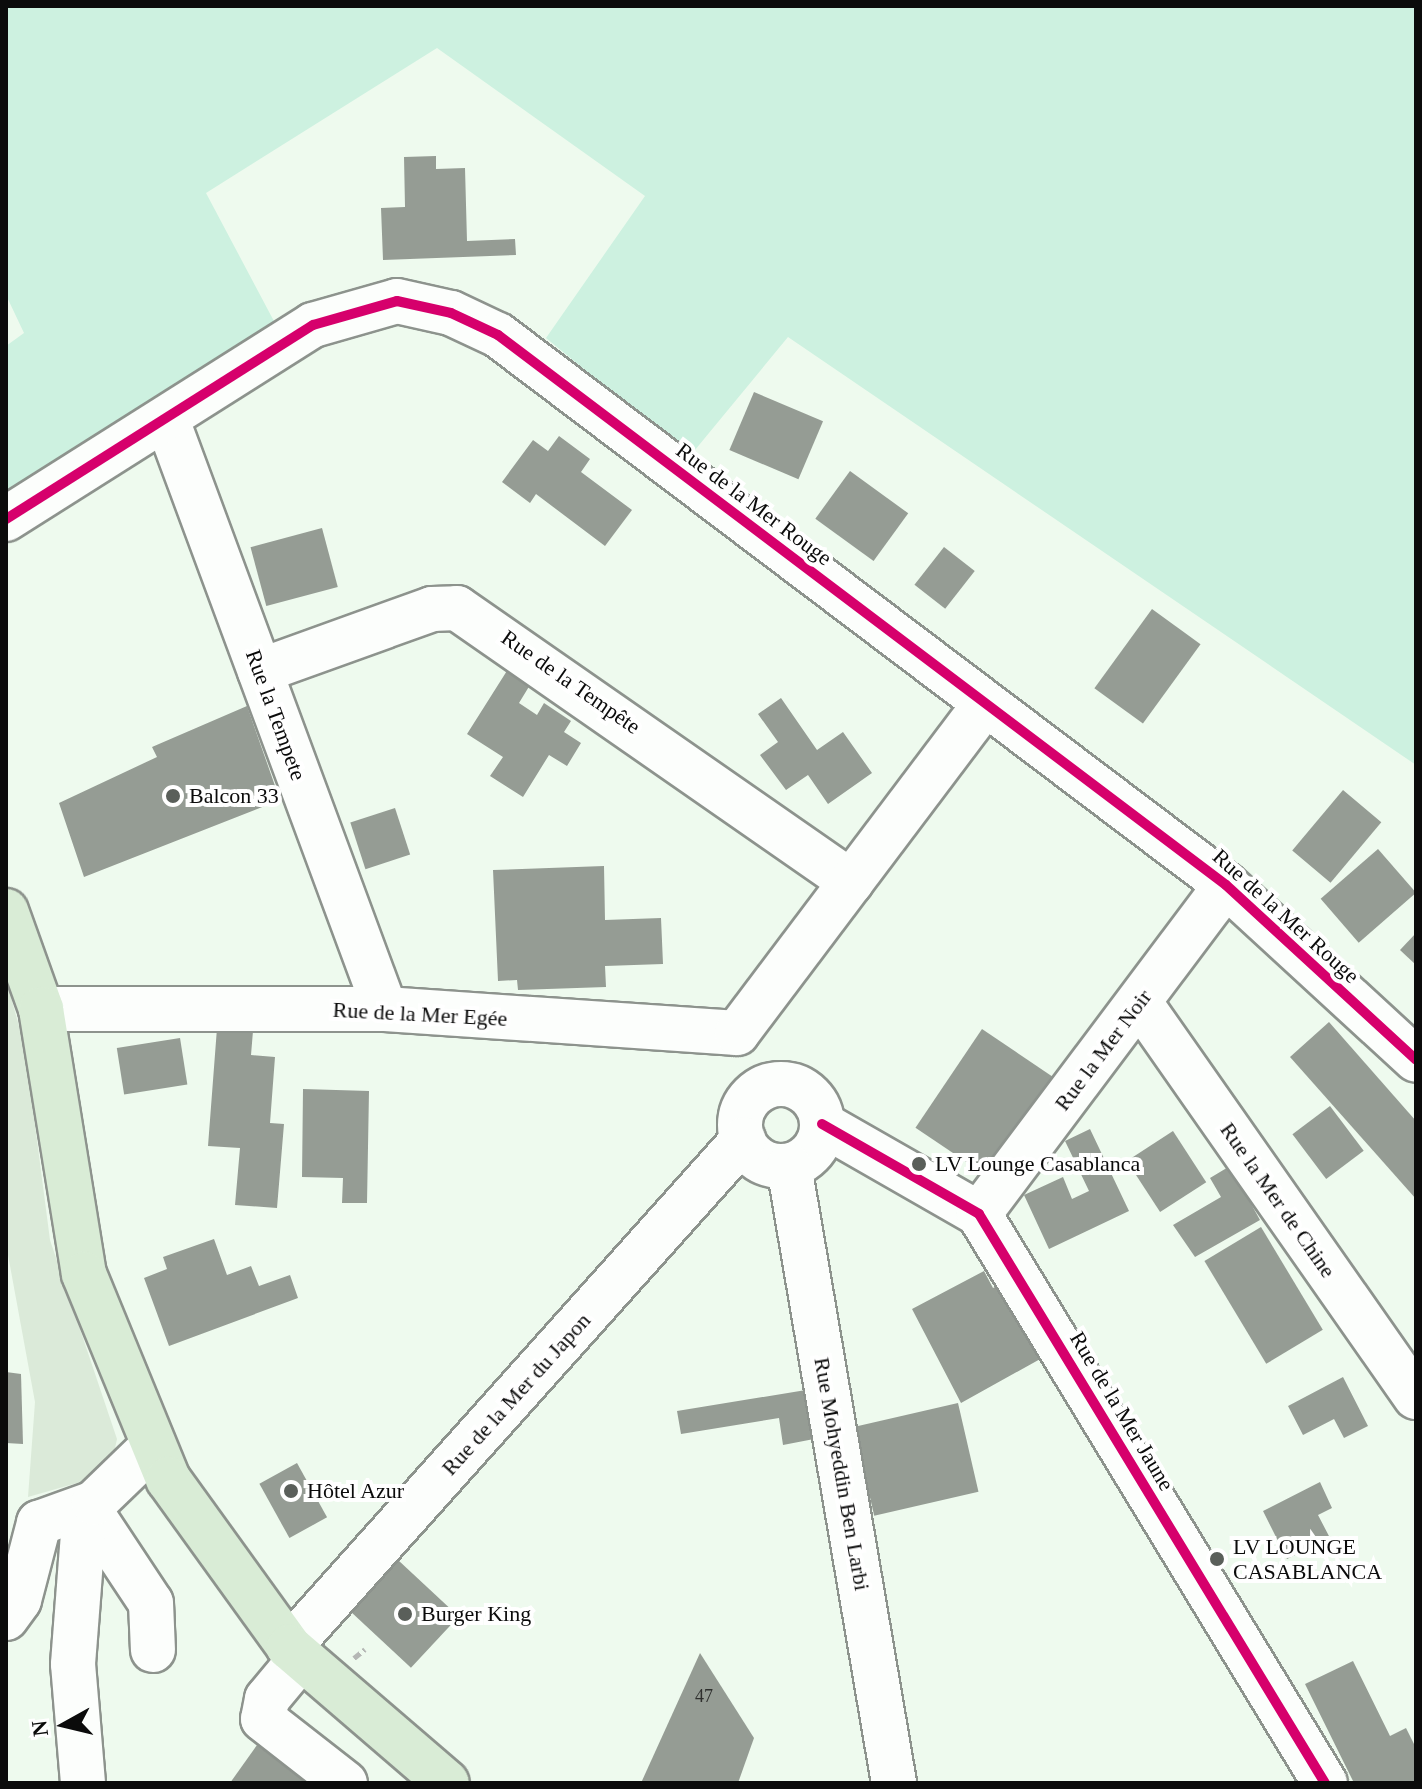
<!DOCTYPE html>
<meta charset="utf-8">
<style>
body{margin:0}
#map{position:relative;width:1422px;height:1789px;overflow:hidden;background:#eefaee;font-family:"Times New Roman",serif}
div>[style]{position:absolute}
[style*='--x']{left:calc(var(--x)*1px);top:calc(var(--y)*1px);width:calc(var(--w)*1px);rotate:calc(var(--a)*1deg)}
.green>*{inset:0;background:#cdf1e0}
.plaza>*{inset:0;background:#dbead9}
.building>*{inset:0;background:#959c94;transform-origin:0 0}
.path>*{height:5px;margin-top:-2.5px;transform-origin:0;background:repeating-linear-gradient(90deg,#b5b7b5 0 8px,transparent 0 12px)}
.roads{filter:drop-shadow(2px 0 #8d938d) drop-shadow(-2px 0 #8d938d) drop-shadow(0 2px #8d938d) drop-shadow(0 -2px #8d938d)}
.minor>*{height:44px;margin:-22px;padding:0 22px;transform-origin:22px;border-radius:22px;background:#fcfefc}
.minor>.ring{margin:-22px;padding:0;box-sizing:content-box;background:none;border:44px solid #fcfefc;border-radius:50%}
.major>*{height:44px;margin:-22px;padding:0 22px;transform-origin:22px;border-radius:22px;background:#d9ecd6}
.cycleway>*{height:10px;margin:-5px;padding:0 5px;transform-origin:5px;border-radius:5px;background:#d6006c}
.dots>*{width:22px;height:22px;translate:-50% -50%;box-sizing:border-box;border:4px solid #fff;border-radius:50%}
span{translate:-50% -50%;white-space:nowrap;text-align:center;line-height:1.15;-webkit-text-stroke:8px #fff;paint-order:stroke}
.number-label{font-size:18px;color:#2e2f2d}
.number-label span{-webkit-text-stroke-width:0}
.street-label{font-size:22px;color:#0b0b0b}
.poi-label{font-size:22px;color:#0b0b0b}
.left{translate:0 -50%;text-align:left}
.frame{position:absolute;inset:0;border:8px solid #0b0b0b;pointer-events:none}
.north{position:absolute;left:24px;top:1685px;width:80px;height:80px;-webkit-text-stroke:6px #fff;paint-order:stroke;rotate:262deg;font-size:22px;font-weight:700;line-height:32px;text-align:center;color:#0b0b0b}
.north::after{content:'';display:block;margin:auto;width:28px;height:36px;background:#0b0b0b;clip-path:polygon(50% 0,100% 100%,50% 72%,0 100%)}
</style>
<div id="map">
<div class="green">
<i style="clip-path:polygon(6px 6px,1416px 6px,1416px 765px,788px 337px,690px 456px,546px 338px,645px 196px,437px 48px,206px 193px,276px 325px,6px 498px,6px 346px,24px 333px,6px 295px)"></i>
</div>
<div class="plaza">
<i style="clip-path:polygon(6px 979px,25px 1048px,50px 1240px,117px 1439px,113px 1457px,91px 1479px,28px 1497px,35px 1402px,6px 1244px)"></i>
</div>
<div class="building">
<i style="clip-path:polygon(436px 156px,436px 169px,465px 168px,467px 241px,515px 239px,516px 255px,383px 260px,381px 208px,405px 207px,404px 157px)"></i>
<i style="left:754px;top:392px;width:75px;height:63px;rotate:23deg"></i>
<i style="clip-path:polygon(559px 436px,590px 459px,581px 472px,632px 510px,605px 546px,536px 494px,530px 503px,502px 482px,533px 440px,548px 451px)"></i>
<i style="left:850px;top:471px;width:72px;height:59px;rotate:36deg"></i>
<i style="left:322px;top:528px;width:61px;height:74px;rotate:75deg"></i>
<i style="left:944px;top:547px;width:39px;height:48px;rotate:38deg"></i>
<i style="left:1152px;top:609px;width:60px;height:98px;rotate:36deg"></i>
<i style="clip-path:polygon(510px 666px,533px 680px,519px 703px,537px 715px,544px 703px,571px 721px,564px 732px,581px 743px,567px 766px,549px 755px,523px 797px,490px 776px,503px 757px,467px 734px)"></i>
<i style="clip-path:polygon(781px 698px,817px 750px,843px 732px,872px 773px,828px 804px,808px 775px,786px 790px,760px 755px,778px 742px,758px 714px)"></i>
<i style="clip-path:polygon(247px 706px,280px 800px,84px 877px,59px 803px,157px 757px,152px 747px)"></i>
<i style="left:1343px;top:790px;width:50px;height:79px;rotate:40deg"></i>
<i style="left:395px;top:808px;width:49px;height:47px;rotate:72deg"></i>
<i style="left:1378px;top:849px;width:58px;height:76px;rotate:49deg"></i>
<i style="clip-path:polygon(604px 866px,605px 920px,661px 918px,663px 964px,605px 966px,606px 987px,518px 990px,517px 980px,498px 981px,493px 870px)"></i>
<i style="clip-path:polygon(1416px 933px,1416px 965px,1400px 950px)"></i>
<i style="clip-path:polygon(1329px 1022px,1416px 1121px,1416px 1199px,1290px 1057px)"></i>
<i style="clip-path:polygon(217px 1028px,253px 1031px,251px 1055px,275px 1057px,270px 1123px,284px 1124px,277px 1208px,235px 1205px,240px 1148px,208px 1146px)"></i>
<i style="left:982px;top:1029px;width:87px;height:119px;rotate:34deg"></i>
<i style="left:180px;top:1038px;width:47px;height:64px;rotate:81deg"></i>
<i style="clip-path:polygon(303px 1089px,369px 1091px,367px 1203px,342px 1203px,343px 1178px,302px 1177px)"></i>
<i style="left:1330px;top:1106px;width:56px;height:47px;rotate:53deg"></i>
<i style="clip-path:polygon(1090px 1129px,1129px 1211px,1049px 1249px,1024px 1195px,1063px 1177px,1072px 1199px,1089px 1191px,1065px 1141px)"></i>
<i style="left:1173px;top:1131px;width:61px;height:55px;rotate:57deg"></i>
<i style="clip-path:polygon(1230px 1166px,1260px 1220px,1195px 1257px,1173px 1225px,1221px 1197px,1210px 1178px)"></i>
<i style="left:1261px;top:1227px;width:120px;height:66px;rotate:59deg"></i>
<i style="clip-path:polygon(214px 1239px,227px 1275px,251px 1266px,259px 1286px,290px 1275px,298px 1298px,169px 1346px,144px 1278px,167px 1269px,163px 1257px)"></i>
<i style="clip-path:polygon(984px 1271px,993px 1288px,1012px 1278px,1051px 1353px,961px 1403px,912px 1309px)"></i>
<i style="clip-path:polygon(6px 1372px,21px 1374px,23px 1444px,6px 1443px)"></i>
<i style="clip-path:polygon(1343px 1377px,1368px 1426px,1344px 1438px,1334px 1419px,1303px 1435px,1288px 1406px)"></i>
<i style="clip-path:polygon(806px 1390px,814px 1439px,783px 1445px,779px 1418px,681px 1434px,677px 1411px)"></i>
<i style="left:958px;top:1403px;width:91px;height:107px;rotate:77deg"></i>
<i style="left:297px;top:1463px;width:62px;height:43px;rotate:61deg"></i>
<i style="clip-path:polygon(1320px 1482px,1332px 1508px,1318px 1515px,1330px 1538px,1287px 1559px,1263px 1511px)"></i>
<i style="left:398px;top:1560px;width:83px;height:70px;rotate:43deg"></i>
<i style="clip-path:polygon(700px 1653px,754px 1738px,738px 1783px,641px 1783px)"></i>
<i style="clip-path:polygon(1353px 1661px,1390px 1736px,1406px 1728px,1416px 1748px,1416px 1783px,1354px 1783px,1305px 1684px)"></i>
<i style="clip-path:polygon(257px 1745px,311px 1783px,230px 1783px)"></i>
</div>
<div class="path">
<i style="--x:354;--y:1658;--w:14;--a:-39"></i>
</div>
<div class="roads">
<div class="minor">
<i style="--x:167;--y:420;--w:628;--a:69.69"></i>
<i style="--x:6;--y:519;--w:363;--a:-32.3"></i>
<i style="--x:313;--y:325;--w:87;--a:-15.9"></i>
<i style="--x:397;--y:301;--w:55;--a:12.5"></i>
<i style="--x:451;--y:313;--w:52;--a:25.1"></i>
<i style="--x:498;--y:335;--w:912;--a:37.07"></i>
<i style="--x:1226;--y:885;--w:258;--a:42.6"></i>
<i style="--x:260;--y:671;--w:183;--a:-19.8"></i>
<i style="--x:432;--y:609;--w:25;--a:-2"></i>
<i style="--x:457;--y:608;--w:480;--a:34.8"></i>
<i style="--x:1140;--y:1003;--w:481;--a:55"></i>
<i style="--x:41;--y:1009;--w:344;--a:0"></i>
<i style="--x:385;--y:1009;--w:353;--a:3.9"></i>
<i style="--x:737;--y:1033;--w:412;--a:-53"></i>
<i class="ring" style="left:740px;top:1084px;width:38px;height:38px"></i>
<i style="--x:822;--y:1124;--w:181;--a:29.8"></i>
<i style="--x:979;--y:1214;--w:666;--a:58.7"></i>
<i style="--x:789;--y:1166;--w:626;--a:80.34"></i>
<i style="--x:979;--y:1214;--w:411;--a:-53.1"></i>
<i style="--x:90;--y:1511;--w:110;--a:56.5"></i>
<i style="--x:151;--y:1603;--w:47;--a:87.6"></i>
<i style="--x:6;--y:1618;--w:22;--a:-54"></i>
<i style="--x:19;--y:1600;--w:80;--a:-75.4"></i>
<i style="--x:39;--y:1523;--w:59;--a:-20"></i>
<i style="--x:289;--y:1647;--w:681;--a:-48.16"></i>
<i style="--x:301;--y:1658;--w:53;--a:129.7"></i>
<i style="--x:267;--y:1699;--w:20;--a:101"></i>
<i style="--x:263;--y:1719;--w:104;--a:38"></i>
<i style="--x:83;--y:1783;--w:119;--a:-94.8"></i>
<i style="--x:73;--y:1664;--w:130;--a:-85.6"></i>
<i style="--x:83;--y:1534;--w:33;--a:-70"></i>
<i style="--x:94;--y:1503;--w:81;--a:-44"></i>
</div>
<div class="major">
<i style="--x:6;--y:911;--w:104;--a:70.3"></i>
<i style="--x:41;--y:1009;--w:268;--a:80.8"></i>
<i style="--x:84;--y:1274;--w:222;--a:67.7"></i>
<i style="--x:168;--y:1479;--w:207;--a:54.2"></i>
<i style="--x:289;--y:1647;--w:208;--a:40.7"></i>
</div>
</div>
<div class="cycleway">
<i style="--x:6;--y:519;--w:363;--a:-32.3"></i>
<i style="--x:313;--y:325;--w:87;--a:-15.9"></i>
<i style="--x:397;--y:301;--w:55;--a:12.5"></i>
<i style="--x:451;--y:313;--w:52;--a:25.1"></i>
<i style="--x:498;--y:335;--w:912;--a:37.07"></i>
<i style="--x:1226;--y:885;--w:258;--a:42.6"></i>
<i style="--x:822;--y:1124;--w:181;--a:29.8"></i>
<i style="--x:979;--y:1214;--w:666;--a:58.7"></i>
</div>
<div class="dots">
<i style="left:173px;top:796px;background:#5a5f5a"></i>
<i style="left:919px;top:1164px;background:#5a5f5a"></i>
<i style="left:291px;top:1491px;background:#5a5f5a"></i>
<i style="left:1217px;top:1559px;background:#5a5f5a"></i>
<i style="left:405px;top:1614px;background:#5a5f5a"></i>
</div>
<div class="number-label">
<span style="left:704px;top:1696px">47</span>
</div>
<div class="street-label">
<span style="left:754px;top:504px;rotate:37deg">Rue de la Mer Rouge</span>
<span style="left:571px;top:682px;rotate:35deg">Rue de la Tempête</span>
<span style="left:276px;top:715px;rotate:70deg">Rue la Tempete</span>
<span style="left:1286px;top:916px;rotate:42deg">Rue de la Mer Rouge</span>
<span style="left:420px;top:1014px;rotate:3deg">Rue de la Mer Egée</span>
<span style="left:1103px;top:1050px;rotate:-53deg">Rue la Mer Noir</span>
<span style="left:1278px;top:1200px;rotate:55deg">Rue la Mer de Chine</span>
<span style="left:516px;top:1394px;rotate:-48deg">Rue de la Mer du Japon</span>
<span style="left:1122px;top:1411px;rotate:59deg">Rue de la Mer Jaune</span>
<span style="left:842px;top:1474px;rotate:80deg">Rue Mohyeddin Ben Larbi</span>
</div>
<div class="poi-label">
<span class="left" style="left:189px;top:796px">Balcon 33</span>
<span class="left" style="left:935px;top:1164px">LV Lounge Casablanca</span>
<span class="left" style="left:307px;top:1491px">Hôtel Azur</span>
<span class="left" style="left:1233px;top:1559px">LV LOUNGE<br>CASABLANCA</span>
<span class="left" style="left:421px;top:1614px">Burger King</span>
</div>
<div class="frame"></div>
<div class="north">N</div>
</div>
